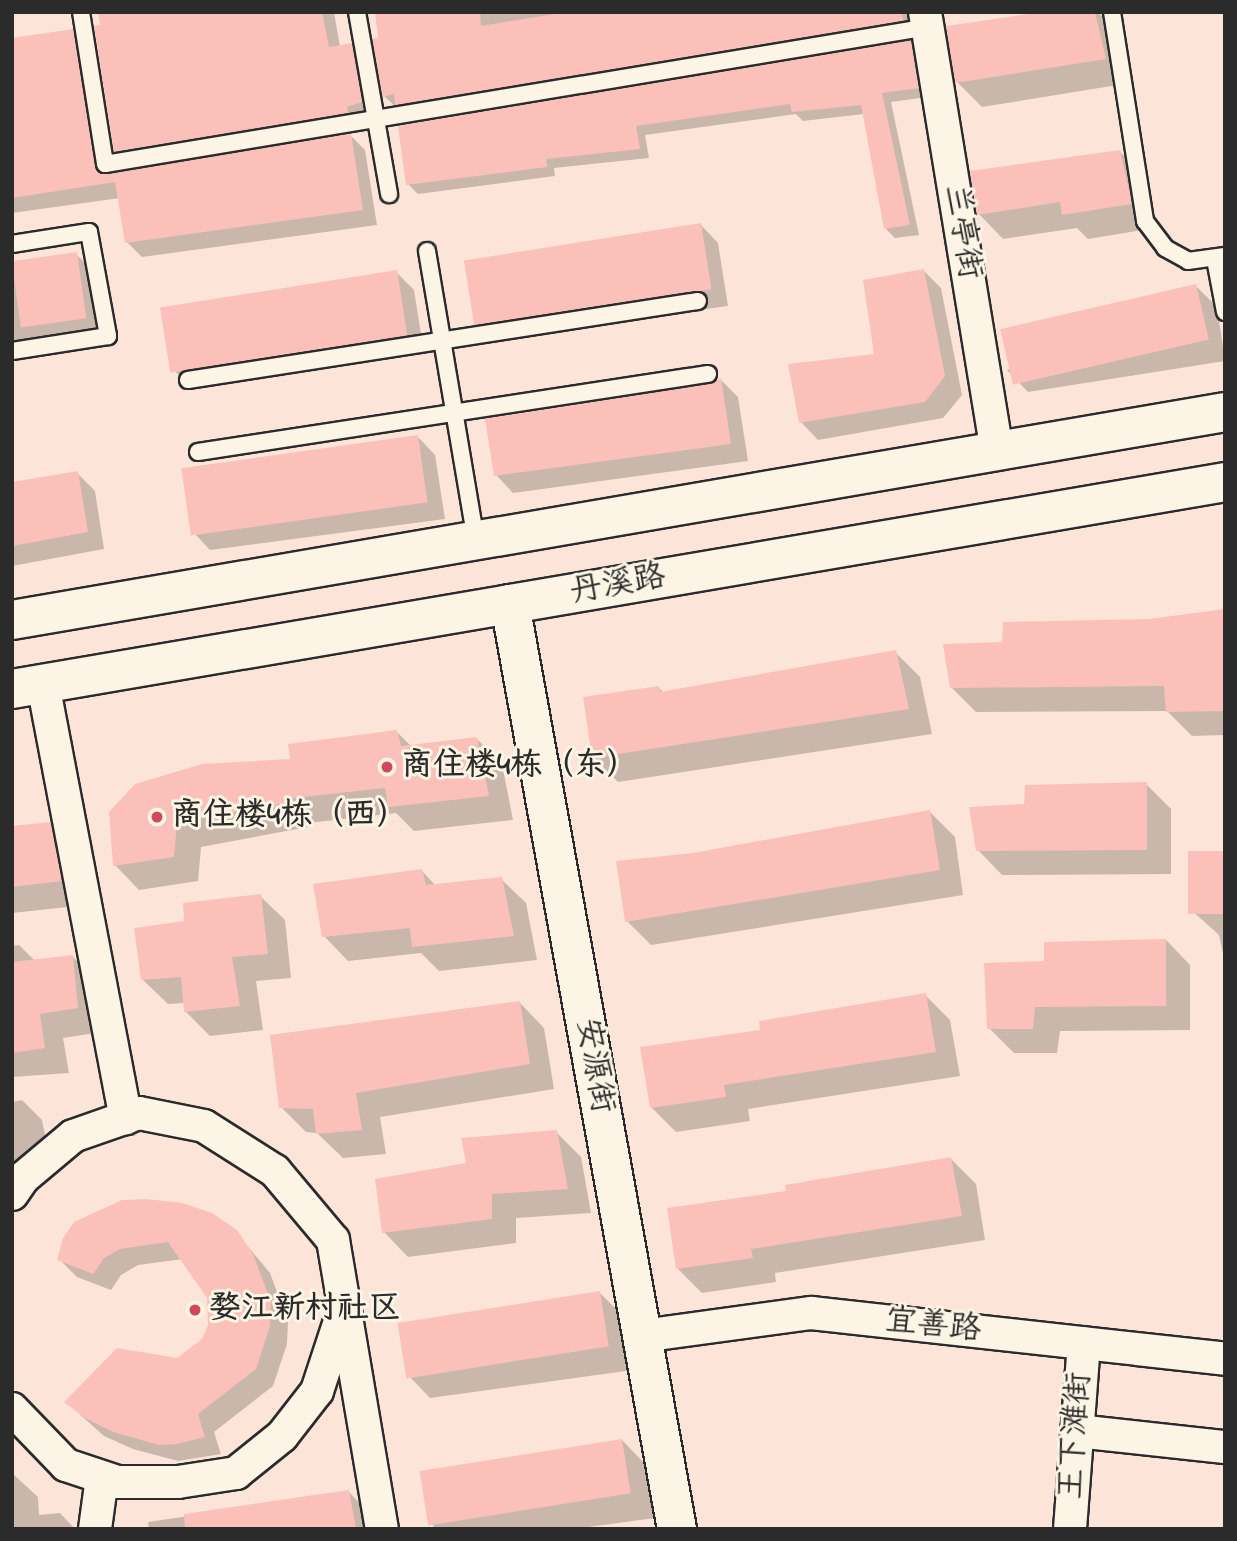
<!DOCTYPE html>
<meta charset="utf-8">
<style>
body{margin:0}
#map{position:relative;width:1237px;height:1541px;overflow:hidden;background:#fce5d8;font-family:"Indie Flower","LXGW WenKai TC",sans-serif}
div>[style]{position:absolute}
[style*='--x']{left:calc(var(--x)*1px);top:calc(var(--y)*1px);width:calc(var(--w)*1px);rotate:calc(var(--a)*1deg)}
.shadow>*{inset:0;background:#0003}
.building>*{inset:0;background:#fcc0ba;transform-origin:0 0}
.roads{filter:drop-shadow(2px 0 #2b2b2b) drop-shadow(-2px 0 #2b2b2b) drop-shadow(0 2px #2b2b2b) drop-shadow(0 -2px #2b2b2b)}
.service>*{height:16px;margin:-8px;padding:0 8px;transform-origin:8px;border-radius:8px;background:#fcf5e5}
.minor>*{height:32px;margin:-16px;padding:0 16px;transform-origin:16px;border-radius:16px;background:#fcf5e5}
.tertiary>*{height:38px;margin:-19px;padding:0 19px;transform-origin:19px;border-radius:19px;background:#fcf5e5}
.secondary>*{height:38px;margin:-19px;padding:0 19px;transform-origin:19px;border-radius:19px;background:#fcf5e5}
.dots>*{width:19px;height:19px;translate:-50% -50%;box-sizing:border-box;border:4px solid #fcf5e5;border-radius:50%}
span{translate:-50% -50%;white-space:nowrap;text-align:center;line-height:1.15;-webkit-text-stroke:6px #fcf5e5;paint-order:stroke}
.street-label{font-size:32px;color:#2b2b2b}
.poi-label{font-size:32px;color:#2b2b2b;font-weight:700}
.left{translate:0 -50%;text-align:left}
.frame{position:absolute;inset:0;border:14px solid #2b2b2b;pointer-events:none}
</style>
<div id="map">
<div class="shadow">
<i style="clip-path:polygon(99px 12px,334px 12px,340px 47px,351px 45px,367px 60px,377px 118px,131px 167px,115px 151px)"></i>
<i style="clip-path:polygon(376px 12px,911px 12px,915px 33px,397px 108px,384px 96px)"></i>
<i style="clip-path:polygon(1053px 12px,1098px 12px,1117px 31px,1130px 83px,982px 107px,957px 82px)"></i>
<i style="clip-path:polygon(72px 31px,87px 46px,108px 174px,351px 136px,365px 150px,377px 225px,142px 257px,127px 242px,120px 198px,12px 213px,12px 40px)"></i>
<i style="clip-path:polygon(910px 42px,920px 52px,927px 97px,891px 102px,919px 235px,895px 238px,886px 229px,864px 114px,803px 121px,796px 114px,645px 135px,649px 158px,554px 168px,555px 176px,418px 194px,408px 184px)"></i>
<i style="clip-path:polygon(1119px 151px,1144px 176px,1155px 228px,1088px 239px,1077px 228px,1003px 239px,979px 214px)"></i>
<i style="clip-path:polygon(701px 225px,718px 243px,728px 306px,493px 338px,476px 321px)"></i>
<i style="clip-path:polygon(76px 254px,94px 272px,103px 335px,12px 347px,12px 263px)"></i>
<i style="clip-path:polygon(924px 271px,941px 288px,962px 395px,943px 418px,818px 440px,801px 422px,876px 356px)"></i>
<i style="clip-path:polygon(396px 272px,414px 290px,424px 353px,189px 385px,171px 367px)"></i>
<i style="clip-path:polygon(1196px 286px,1217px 307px,1225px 361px,1028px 392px,1007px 370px)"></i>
<i style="clip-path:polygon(721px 380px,738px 397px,748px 461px,513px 493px,496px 475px)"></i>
<i style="clip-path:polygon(418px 437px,435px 455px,445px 519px,210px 550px,193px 532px)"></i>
<i style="clip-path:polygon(77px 473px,95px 491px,104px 549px,12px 566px,12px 484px)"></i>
<i style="clip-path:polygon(1225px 611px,1225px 735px,1192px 736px,1167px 711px,976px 712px,951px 687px,1004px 644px)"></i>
<i style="clip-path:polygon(895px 652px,920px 677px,932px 734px,618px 782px,593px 757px,659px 688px,664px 693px)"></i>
<i style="clip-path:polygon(397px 732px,411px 746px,477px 739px,502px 764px,513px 820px,414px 831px,396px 813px,308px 823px,308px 827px,201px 847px,198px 881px,139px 890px,115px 865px,111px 813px)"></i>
<i style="clip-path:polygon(1146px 784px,1171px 809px,1171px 874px,1002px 875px,978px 850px,1026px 806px)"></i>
<i style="clip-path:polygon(930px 812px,955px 837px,963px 895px,651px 945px,627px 921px,693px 854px)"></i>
<i style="clip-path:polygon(50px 824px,75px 849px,86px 905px,12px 913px,12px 828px)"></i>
<i style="clip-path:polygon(1225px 853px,1225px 962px,1219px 935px,1190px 909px)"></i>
<i style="clip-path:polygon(422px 871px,436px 886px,501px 879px,526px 903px,537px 960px,439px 971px,421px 953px,348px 961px,324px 936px)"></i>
<i style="clip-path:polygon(260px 896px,285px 920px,291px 978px,256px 981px,263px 1030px,210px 1036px,185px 1011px,185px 1003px,168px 1004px,143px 980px,186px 923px)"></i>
<i style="clip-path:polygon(1166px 940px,1190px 965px,1190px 1030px,1060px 1031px,1057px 1053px,1014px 1053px,989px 1028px,1046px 962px)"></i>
<i style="clip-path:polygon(19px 945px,35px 961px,73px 957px,97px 982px,102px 1032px,63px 1038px,69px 1073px,12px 1077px,12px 946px)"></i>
<i style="clip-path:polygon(925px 995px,950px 1020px,960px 1076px,748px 1109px,750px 1121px,676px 1132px,651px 1107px,762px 1032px)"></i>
<i style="clip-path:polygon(520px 1003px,544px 1028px,554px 1089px,380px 1117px,386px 1154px,343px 1158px,317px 1133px,306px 1132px,281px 1107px)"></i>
<i style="clip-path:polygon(22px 1100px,42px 1120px,51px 1166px,12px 1173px,12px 1102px)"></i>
<i style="clip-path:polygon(556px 1132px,581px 1157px,591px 1213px,516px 1218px,516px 1243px,408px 1257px,384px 1232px,468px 1165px)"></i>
<i style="clip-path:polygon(951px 1159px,976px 1184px,985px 1240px,775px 1273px,776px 1282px,702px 1293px,677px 1268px,788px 1192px)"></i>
<i style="clip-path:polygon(123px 1201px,235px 1231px,270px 1273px,288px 1321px,287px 1344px,273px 1386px,214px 1432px,221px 1454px,178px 1461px,133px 1449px,104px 1436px,66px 1402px,177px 1360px,204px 1340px,210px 1325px,209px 1297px,183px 1259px,138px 1265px,121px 1275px,111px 1290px,77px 1277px,59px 1259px,76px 1223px)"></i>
<i style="clip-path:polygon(600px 1293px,624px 1317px,633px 1370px,430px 1398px,406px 1373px)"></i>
<i style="clip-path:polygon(622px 1440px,646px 1465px,655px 1518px,573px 1529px,436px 1529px,428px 1520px)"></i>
<i style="clip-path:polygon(12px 1473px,38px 1497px,39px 1515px,60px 1513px,75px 1529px,12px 1529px)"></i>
<i style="clip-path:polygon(349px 1492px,373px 1517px,375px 1529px,149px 1529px,148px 1522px)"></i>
</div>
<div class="building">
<i style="clip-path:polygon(98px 12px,322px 12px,329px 47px,352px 43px,362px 102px,347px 107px,348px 113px,114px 152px,94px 26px,100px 25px)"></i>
<i style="clip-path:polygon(375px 12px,480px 12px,481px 26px,567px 12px,902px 12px,903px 21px,395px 105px,394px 94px,383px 97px,372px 39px,378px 38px)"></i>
<i style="clip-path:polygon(1041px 12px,1095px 12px,1106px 59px,955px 83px,946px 26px)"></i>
<i style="clip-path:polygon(73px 29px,95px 166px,101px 173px,351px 134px,363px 210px,125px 243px,115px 182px,12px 198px,12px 38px)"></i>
<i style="clip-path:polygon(911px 40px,919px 88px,882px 93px,910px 225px,884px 229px,861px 105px,792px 112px,790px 104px,636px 126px,640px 149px,546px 159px,547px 167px,406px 185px,398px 126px)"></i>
<i style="clip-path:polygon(1120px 150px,1132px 204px,1062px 215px,1060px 202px,977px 215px,970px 171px)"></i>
<i style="left:701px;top:223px;width:67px;height:240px;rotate:81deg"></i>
<i style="left:77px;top:252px;width:67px;height:66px;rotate:82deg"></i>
<i style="clip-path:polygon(924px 269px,945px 376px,925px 402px,799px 423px,788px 364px,874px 354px,863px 280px)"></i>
<i style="left:397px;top:270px;width:66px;height:240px;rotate:81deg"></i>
<i style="left:1196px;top:284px;width:57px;height:201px;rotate:77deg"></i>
<i style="clip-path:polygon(721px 378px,731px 444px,494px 476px,485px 419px,710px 384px)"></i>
<i style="left:418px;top:435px;width:68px;height:239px;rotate:82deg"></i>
<i style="clip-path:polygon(78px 471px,88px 532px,12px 546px,12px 482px)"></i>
<i style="clip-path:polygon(1225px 609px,1225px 711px,1166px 712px,1164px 686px,950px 688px,943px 644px,1002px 642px,1003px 622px,1149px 619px)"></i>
<i style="clip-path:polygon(896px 650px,909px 709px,592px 758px,583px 697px,659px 686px,660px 692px)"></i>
<i style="clip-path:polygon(397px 730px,401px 746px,477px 737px,489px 796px,388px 807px,385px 788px,284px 799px,285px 803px,177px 822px,174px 857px,113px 866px,109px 812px,135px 784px,202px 764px,290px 759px,288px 744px)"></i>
<i style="clip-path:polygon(1147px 782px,1147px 850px,976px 851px,969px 807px,1024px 804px,1025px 785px)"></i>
<i style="clip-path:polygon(930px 810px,940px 870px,625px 922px,616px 861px,693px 853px)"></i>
<i style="clip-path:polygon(51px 822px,62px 881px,12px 887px,12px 826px)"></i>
<i style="left:1225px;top:851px;width:63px;height:37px;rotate:90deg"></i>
<i style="clip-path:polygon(422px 869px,426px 885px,502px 877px,514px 936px,412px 947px,410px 928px,322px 937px,313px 884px)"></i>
<i style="clip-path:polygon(261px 894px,268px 954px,232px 957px,240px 1006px,184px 1012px,181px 977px,141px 980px,134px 928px,184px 921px,183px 903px)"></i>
<i style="clip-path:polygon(1166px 939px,1166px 1006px,1035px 1007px,1033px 1029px,987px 1029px,984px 963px,1044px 961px,1044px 942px)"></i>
<i style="clip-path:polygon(73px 955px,78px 1008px,40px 1014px,45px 1048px,12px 1053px,12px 962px)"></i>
<i style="clip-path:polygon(926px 993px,936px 1052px,724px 1085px,726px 1097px,650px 1108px,640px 1047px,760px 1030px,759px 1021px)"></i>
<i style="clip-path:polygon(520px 1001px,530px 1064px,356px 1093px,362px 1130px,316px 1134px,313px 1109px,279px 1108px,270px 1035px)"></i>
<i style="clip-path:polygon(557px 1130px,568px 1189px,492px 1194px,492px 1219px,382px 1233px,375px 1179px,466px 1163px,461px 1138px)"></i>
<i style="clip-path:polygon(951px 1157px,962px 1216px,751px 1249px,753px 1258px,676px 1269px,667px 1208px,786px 1191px,785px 1185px)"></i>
<i style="clip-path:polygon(147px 1199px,182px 1203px,212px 1213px,237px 1230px,253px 1254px,271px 1302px,270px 1326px,256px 1369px,198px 1414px,205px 1437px,177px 1444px,159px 1445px,113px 1432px,85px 1418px,64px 1402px,117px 1348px,177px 1358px,202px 1339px,208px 1325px,207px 1298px,168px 1242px,120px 1249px,104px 1258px,93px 1274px,57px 1260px,63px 1238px,74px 1222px,122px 1200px)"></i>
<i style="left:600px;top:1291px;width:56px;height:205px;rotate:81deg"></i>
<i style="left:622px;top:1439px;width:55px;height:205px;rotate:81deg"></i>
<i style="clip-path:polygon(349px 1490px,356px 1529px,185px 1529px,184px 1514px)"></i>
</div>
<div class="roads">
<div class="service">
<i style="--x:81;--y:12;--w:154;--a:81"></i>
<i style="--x:105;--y:164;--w:834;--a:-9.45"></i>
<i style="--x:357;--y:12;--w:185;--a:80"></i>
<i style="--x:1112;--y:12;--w:212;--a:81"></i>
<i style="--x:1145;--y:221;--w:34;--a:53"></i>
<i style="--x:1165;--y:248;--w:26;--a:29"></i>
<i style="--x:1188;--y:261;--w:37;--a:-8"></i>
<i style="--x:12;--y:244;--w:78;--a:-8.9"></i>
<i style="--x:89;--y:232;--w:106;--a:79.6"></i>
<i style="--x:108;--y:336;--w:97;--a:171.1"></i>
<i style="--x:427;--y:251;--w:293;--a:80.4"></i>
<i style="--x:1215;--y:259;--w:54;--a:79.3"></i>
<i style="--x:188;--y:380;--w:516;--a:-8.81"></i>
<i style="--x:198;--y:452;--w:516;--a:-8.7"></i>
</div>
<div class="minor">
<i style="--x:925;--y:12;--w:445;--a:80.7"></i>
<i style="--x:43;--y:684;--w:442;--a:79.2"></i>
<i style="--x:12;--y:1194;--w:19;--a:-55"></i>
<i style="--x:23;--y:1178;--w:65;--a:-40"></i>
<i style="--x:73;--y:1136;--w:70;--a:-19.2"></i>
<i style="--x:139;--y:1113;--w:66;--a:11.3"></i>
<i style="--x:204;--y:1126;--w:84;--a:32.4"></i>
<i style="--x:275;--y:1171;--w:90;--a:50"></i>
<i style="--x:333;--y:1240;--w:293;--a:80.4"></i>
<i style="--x:642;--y:1336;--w:171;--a:-7.8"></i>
<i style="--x:811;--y:1313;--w:417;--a:6.3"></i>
<i style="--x:12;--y:1409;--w:78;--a:46"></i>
<i style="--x:66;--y:1465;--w:54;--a:18.4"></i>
<i style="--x:117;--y:1482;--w:61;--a:0"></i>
<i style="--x:178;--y:1482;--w:59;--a:-8.8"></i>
<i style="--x:236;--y:1473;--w:59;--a:-38.8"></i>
<i style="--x:282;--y:1436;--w:57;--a:-52.1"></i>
<i style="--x:317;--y:1391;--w:77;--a:-71.8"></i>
<i style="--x:1077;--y:1431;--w:149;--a:6.2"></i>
<i style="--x:95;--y:1529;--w:52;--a:-82.3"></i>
<i style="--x:1070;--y:1529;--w:186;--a:-85.7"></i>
</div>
<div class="tertiary">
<i style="--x:510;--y:604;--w:940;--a:79.77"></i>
</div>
<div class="secondary">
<i style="--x:12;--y:620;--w:1231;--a:-9.73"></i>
<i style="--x:12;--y:689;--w:1231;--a:-9.68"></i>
</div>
</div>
<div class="dots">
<i style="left:387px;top:767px;background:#d1495b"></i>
<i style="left:157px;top:817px;background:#d1495b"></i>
<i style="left:195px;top:1310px;background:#d1495b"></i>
</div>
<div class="street-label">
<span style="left:961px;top:232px;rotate:81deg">兰亭街</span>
<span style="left:618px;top:586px;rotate:-10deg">丹溪路</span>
<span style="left:593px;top:1066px;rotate:80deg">安源街</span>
<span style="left:933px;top:1327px;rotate:6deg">宜善路</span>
<span style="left:1077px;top:1436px;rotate:-86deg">王下滩街</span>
</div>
<div class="poi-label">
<span class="left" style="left:401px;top:767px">商住楼4栋（东）</span>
<span class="left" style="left:171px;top:817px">商住楼4栋（西）</span>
<span class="left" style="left:209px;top:1310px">婺江新村社区</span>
</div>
<div class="frame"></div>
</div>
